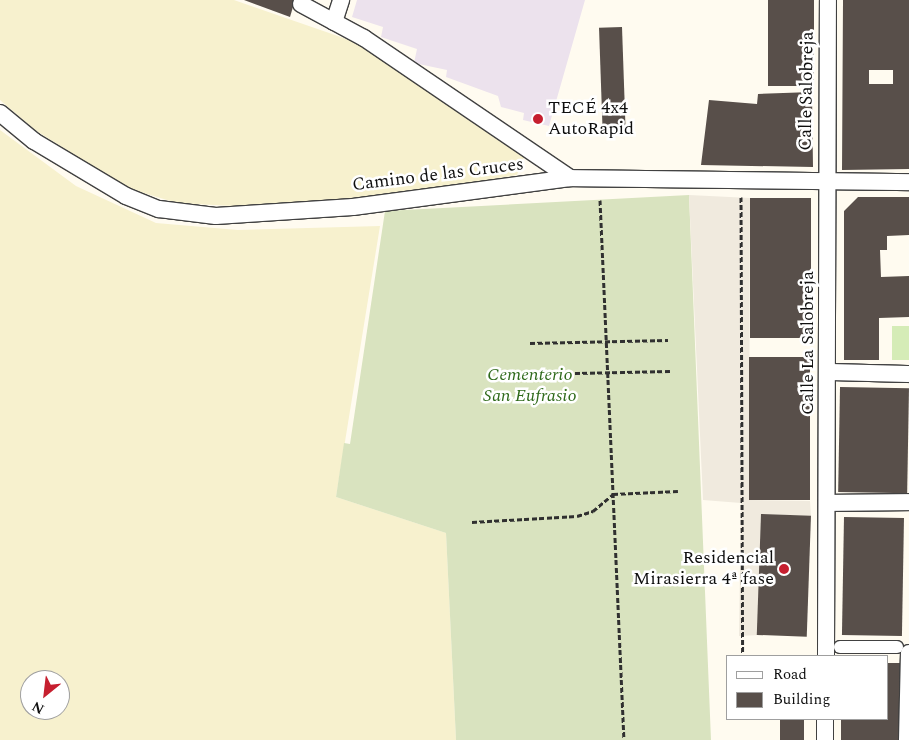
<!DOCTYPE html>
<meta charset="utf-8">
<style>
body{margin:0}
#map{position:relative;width:909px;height:740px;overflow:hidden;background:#fffbf0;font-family:Spectral,serif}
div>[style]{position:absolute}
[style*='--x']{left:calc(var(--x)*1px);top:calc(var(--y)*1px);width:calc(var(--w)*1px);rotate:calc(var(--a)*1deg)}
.industrial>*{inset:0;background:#ece2ed}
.farmland>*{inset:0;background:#f7f1ce}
.green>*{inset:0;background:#d5ecb7;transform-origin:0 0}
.cemetery>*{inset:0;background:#d9e3bf}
.plaza>*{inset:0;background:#f0eade}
.building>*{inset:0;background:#584f4a;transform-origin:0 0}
.path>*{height:3px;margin-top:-1.5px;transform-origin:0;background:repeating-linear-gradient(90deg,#303030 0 5px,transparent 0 7.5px)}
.roads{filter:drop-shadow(1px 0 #414141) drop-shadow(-1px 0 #414141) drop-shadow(0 1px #414141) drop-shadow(0 -1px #414141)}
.pedestrian>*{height:12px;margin:-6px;padding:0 6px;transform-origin:6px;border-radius:6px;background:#fff}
.minor>*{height:16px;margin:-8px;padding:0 8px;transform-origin:8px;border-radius:8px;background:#fff}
.dots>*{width:14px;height:14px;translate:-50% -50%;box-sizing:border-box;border:2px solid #fff;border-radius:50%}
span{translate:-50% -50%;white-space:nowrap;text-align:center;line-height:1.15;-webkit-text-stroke:5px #fff;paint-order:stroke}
.street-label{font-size:18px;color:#0e0e0e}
.poi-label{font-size:18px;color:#0e0e0e}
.left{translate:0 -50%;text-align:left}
.right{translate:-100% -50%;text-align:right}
.park-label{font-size:18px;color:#2f6a1b;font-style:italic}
.legend{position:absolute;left:726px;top:655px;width:162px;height:65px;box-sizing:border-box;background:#fff;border:1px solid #9f9f9f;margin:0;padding:6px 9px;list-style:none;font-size:15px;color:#0e0e0e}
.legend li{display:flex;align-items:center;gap:10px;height:25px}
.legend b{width:25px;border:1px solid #9f9f9f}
.north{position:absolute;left:20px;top:670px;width:50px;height:50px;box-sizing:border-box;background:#fff;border:1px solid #9f9f9f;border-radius:50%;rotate:209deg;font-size:14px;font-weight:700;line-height:20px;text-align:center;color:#0e0e0e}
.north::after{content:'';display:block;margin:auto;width:18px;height:22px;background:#c61f2f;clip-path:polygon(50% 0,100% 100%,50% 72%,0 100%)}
</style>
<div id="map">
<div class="industrial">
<i style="clip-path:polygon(357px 0,585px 0,549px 126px,523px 120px,524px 113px,501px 107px,498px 96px,446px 77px,447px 70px,414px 63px,417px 49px,381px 37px,383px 27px,352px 17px)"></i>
</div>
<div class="farmland">
<i style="clip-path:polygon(0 0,234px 0,358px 43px,524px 157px,517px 175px,449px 187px,269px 208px,177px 203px,127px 188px,35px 130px,0 100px)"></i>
<i style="clip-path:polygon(evenodd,0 130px,76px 186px,156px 223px,238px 230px,380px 226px,336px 497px,446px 533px,456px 740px,0 740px,0 130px,30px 680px,60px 680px,60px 710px,30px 710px,30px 680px)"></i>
</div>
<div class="green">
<i style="left:892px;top:326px;width:17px;height:34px"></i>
</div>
<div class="cemetery">
<i style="clip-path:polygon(689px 195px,711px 740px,456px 740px,446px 533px,336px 497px,344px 443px,350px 444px,385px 211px)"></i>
</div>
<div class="plaza">
<i style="clip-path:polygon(689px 195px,750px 198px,749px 500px,810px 501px,811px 516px,761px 514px,759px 635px,739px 636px,741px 503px,703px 500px)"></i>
</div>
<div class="building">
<i style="clip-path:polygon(244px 0,295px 0,290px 17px)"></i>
<i style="left:768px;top:0;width:46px;height:86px"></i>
<i style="clip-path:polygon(evenodd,843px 0,909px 0,909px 169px,842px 170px,843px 0,869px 70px,893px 70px,893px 84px,869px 84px,869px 70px)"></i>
<i style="left:622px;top:27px;width:103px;height:23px;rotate:88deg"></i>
<i style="clip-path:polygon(812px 92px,813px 167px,701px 165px,709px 100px,757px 104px,758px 94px)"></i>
<i style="clip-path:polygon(858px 197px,909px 197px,909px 235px,887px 236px,887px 250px,880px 250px,881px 277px,909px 276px,909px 317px,879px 318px,879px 360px,844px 360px,844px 211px)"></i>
<i style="left:750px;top:198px;width:61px;height:140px"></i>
<i style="left:749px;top:357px;width:61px;height:143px"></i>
<i style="left:840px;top:387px;width:69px;height:105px;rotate:1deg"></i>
<i style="left:761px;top:514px;width:50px;height:121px;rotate:2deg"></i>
<i style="left:844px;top:517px;width:60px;height:118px;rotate:1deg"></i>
<i style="clip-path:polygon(888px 663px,901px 663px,899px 740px,841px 740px,841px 719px,888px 719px)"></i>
<i style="left:780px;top:719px;width:24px;height:21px"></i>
</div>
<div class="path">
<i style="--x:741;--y:197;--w:459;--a:89.8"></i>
<i style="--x:600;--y:200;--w:541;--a:87.46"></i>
<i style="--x:530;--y:343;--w:138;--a:-1.2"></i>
<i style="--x:530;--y:374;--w:140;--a:-1.2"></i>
<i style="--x:472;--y:522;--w:105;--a:-3.3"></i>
<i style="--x:577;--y:516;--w:17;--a:-17"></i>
<i style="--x:593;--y:511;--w:26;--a:-40"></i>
<i style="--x:613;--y:494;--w:65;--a:-2.6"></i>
</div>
<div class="roads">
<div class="pedestrian">
<i style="--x:840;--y:647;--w:57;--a:0"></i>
</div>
<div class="minor">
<i style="--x:301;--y:4;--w:72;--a:28.4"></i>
<i style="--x:364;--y:38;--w:249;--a:34.2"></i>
<i style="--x:334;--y:22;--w:23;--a:-72"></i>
<i style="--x:0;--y:113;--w:44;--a:39.5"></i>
<i style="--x:34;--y:141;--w:107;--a:30.9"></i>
<i style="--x:126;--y:196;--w:35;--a:22"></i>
<i style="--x:159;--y:209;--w:57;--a:7"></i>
<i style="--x:216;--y:216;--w:137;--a:-3.8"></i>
<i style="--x:353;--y:207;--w:219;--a:-7.6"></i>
<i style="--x:570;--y:178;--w:339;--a:0.7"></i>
<i style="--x:829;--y:372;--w:80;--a:1.4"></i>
<i style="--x:829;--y:503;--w:80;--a:-0.7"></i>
<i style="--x:826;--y:656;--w:656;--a:-89.83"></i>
<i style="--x:825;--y:740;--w:21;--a:-90"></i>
<i style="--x:907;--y:740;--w:87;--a:-88.7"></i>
</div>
</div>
<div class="dots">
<i style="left:538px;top:119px;background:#c61f2f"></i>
<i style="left:784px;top:569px;background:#c61f2f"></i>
</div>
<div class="street-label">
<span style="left:807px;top:91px;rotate:-89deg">Calle Salobreja</span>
<span style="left:438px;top:175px;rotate:-7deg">Camino de las Cruces</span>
<span style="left:808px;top:343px;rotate:-90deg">Calle La Salobreja</span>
</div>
<div class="poi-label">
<span class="left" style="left:548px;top:119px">TECÉ 4x4<br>AutoRapid</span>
<span class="right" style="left:774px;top:569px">Residencial<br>Mirasierra 4ª fase</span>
</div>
<div class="park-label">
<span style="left:530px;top:386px">Cementerio<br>San Eufrasio</span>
</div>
<ul class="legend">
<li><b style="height:6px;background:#fff"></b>Road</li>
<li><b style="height:14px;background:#584f4a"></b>Building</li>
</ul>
<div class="north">N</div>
</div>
